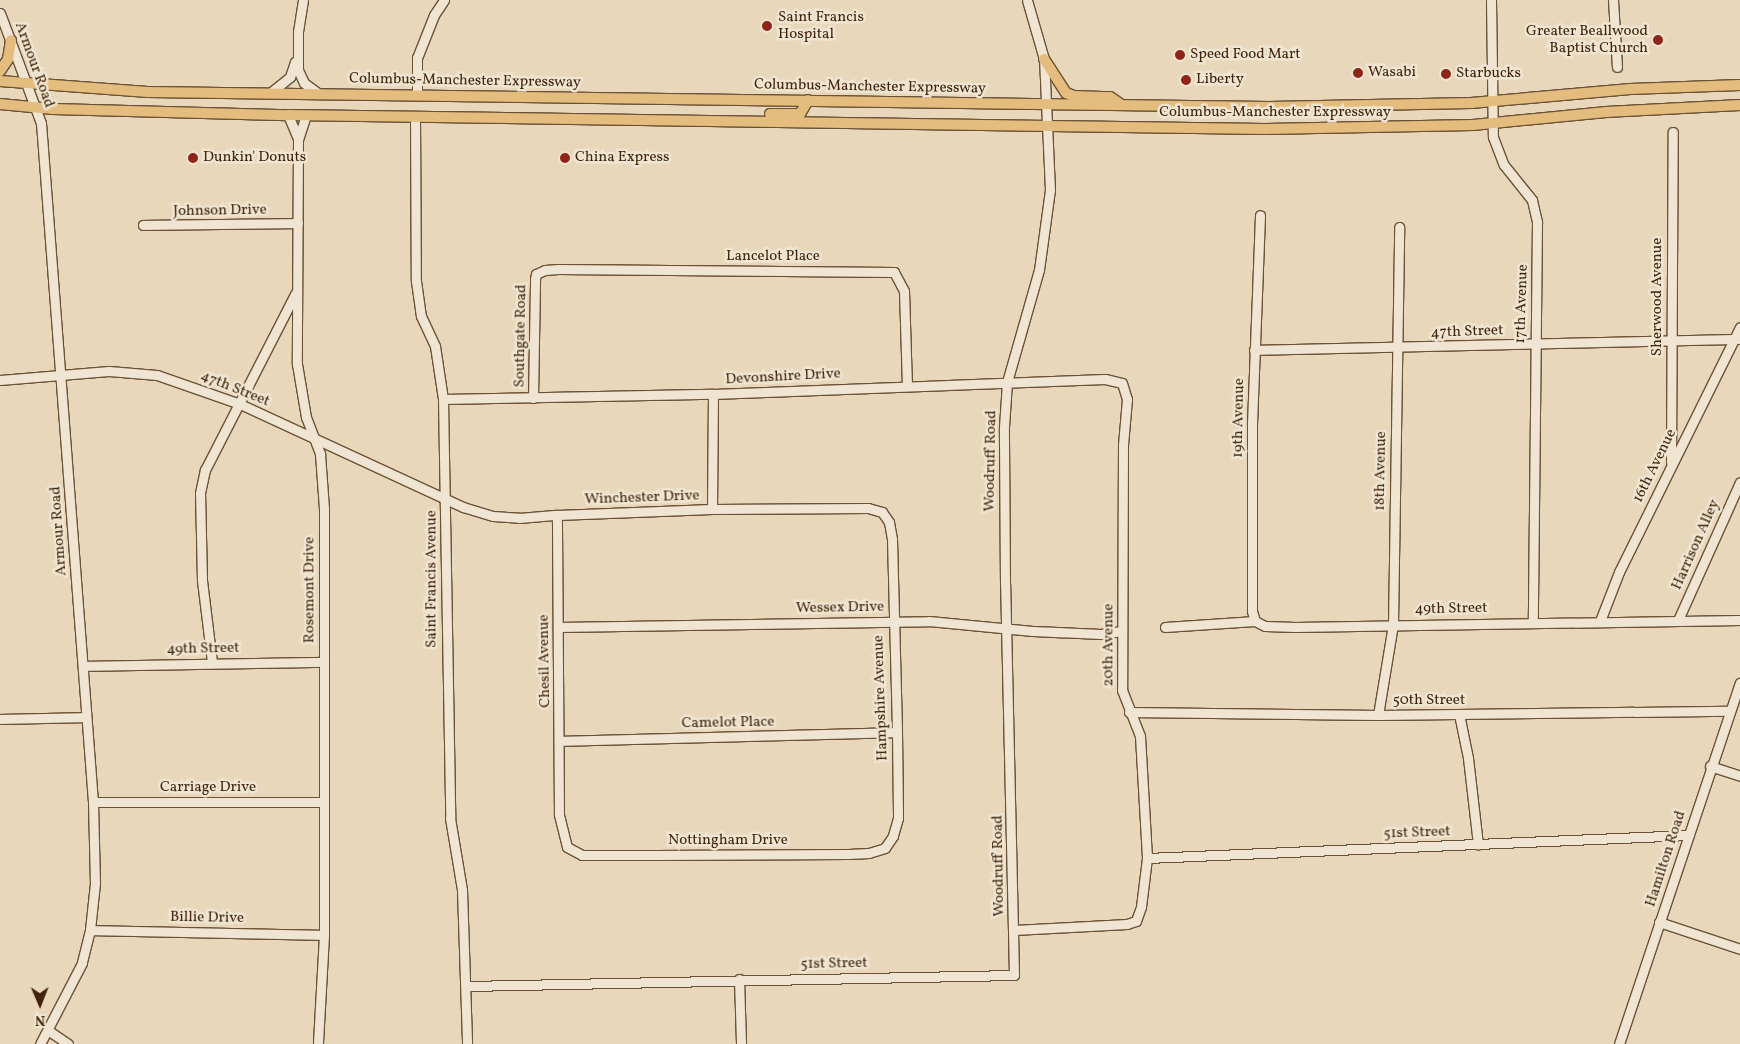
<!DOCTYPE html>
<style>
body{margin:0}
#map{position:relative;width:1740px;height:1044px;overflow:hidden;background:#e8d7ba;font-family:Vollkorn,serif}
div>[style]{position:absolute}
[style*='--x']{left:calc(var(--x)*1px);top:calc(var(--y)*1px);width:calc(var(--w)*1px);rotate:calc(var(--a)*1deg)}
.roads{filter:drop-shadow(1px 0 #6b5236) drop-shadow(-1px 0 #6b5236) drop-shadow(0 1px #6b5236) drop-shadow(0 -1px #6b5236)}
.minor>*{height:9px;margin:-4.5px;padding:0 4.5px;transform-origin:4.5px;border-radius:4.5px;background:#f0e5d2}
.major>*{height:10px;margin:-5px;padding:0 5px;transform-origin:5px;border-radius:5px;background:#e4bc7d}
.dots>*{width:14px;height:14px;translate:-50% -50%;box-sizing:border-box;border:2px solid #f0e5d2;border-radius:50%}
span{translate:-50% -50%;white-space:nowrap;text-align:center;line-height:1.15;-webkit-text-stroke:5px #f0e5d2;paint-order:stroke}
.poi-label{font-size:15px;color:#41250a}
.left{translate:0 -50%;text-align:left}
.right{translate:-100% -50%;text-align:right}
.street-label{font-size:15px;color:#41250a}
.north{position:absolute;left:15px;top:979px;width:50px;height:50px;-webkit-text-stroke:4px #f0e5d2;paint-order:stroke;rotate:179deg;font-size:14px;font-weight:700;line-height:20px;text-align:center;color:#41250a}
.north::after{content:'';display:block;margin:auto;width:18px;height:22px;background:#41250a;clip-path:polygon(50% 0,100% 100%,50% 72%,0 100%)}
</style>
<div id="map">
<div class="roads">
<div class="minor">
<i style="--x:303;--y:0;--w:32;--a:99"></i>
<i style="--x:298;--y:32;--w:38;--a:90"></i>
<i style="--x:298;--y:70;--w:14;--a:65"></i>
<i style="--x:304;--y:83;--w:19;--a:36"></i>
<i style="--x:1491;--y:0;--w:137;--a:89.2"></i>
<i style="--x:1493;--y:137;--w:30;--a:69"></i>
<i style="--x:1504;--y:165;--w:45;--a:51.3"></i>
<i style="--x:1532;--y:200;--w:23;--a:77"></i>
<i style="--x:1537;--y:222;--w:399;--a:90.6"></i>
<i style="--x:1613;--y:0;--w:67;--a:86.6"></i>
<i style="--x:0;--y:13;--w:117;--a:69.6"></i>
<i style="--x:41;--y:123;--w:681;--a:85.62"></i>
<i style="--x:93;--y:802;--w:81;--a:88.6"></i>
<i style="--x:95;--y:883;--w:47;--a:96.1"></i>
<i style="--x:90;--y:930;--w:34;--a:104"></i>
<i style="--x:82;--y:963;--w:91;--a:117.4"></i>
<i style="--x:270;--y:93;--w:26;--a:-39"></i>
<i style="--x:290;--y:77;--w:16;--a:-72"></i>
<i style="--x:417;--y:95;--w:37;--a:-90"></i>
<i style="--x:417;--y:58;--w:46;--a:-68.4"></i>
<i style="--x:434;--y:15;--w:18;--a:-56"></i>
<i style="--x:288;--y:115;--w:26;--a:67"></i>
<i style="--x:306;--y:115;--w:25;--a:108"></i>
<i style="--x:298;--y:139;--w:225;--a:90.3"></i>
<i style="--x:297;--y:364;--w:54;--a:80.4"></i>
<i style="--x:306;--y:417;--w:40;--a:69"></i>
<i style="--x:320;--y:454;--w:55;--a:85.8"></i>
<i style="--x:324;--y:509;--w:426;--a:90"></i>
<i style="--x:324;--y:935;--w:109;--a:93.2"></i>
<i style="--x:415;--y:117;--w:164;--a:89.7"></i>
<i style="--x:416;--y:281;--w:35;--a:82"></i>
<i style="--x:421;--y:316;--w:33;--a:65"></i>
<i style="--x:435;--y:346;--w:54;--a:81.4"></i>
<i style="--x:443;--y:399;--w:419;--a:89"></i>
<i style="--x:450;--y:818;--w:73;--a:80.5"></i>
<i style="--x:462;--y:890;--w:154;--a:88.1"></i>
<i style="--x:143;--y:225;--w:155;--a:-0.7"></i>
<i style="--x:1254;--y:350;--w:486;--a:-1.3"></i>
<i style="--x:0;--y:380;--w:109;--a:-4.7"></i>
<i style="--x:109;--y:371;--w:48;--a:4.8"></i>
<i style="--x:157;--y:375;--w:88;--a:19.3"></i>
<i style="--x:240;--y:404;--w:246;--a:24.8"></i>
<i style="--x:463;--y:507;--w:31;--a:17"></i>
<i style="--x:493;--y:516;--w:26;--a:4"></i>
<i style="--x:519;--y:518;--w:38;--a:-5"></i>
<i style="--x:557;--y:515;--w:155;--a:-2.2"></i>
<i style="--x:712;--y:509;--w:156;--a:-0.4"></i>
<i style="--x:868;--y:508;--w:15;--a:16"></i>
<i style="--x:882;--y:512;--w:12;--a:55"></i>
<i style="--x:889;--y:522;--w:17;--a:80"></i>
<i style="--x:892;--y:539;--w:193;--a:88.5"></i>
<i style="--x:897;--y:732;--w:86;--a:89.3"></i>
<i style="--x:898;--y:818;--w:19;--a:106"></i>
<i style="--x:893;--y:836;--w:14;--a:124"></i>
<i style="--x:885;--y:848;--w:17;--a:163"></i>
<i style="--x:869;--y:853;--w:21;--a:177"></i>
<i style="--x:848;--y:854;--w:193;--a:179.7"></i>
<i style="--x:655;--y:855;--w:73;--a:180"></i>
<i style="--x:582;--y:855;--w:17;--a:-152"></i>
<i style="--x:567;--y:847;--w:34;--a:-104"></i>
<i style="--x:559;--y:814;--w:299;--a:-90.4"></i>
<i style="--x:533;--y:398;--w:119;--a:-89"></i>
<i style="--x:535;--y:279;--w:5;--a:-79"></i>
<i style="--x:536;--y:274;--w:10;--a:-24"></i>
<i style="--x:545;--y:270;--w:13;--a:-4"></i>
<i style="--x:558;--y:269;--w:336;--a:0.5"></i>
<i style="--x:894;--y:272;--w:21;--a:62"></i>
<i style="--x:904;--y:291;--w:94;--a:88.2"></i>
<i style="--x:443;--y:399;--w:270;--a:-1.1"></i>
<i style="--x:713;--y:394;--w:392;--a:-2.2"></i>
<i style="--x:1105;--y:379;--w:17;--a:13"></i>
<i style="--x:1122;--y:383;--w:17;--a:73"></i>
<i style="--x:1127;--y:399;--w:46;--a:95"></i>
<i style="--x:1123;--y:445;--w:245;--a:90.2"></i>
<i style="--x:1122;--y:690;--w:49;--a:68.6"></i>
<i style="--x:1140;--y:736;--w:122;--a:86.7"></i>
<i style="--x:1147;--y:858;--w:49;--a:97"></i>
<i style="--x:1141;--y:907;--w:15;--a:110"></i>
<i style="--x:1136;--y:921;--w:9;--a:162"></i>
<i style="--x:1127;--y:924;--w:113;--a:177"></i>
<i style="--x:1671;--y:462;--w:330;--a:-89.7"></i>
<i style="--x:712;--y:509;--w:115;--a:-89.5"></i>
<i style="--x:1678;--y:620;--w:151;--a:-65.8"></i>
<i style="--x:1255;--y:621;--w:10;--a:-107"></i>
<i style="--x:1252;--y:611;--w:187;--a:-90"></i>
<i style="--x:1252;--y:424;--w:209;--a:-87.8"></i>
<i style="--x:1600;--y:621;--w:53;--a:-68.8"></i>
<i style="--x:1619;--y:572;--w:273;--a:-63.7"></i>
<i style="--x:558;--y:627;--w:371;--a:-0.9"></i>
<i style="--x:929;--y:621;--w:104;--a:5.5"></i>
<i style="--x:1033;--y:631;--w:68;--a:2.5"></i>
<i style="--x:1101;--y:634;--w:21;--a:-8"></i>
<i style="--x:1165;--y:627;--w:90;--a:-3.8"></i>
<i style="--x:1255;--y:621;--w:11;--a:27"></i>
<i style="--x:1265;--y:626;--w:30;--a:2"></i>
<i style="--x:1295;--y:627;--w:445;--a:-0.9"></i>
<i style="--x:212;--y:662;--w:83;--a:-97"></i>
<i style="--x:202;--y:580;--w:87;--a:-91.3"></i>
<i style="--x:200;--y:493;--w:24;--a:-78"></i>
<i style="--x:205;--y:470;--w:198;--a:-62.9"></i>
<i style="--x:83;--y:666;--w:241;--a:-1"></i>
<i style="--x:1129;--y:712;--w:249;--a:0.7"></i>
<i style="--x:1378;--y:715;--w:352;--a:-0.7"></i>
<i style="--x:1459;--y:714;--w:45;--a:78.4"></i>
<i style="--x:1468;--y:758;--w:87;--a:83.4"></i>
<i style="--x:1378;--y:715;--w:92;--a:-80.6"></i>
<i style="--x:1393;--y:624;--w:397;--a:-89.1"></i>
<i style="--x:0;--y:719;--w:86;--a:-1.3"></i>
<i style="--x:560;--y:741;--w:337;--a:-1.5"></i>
<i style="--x:1710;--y:766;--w:32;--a:18"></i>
<i style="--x:93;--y:802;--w:230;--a:0"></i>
<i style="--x:1147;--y:858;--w:542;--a:-2.43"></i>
<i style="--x:1659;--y:922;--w:85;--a:18.4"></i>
<i style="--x:90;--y:930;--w:234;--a:1.2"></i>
<i style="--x:739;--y:979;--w:65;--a:88.2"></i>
<i style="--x:467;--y:986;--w:547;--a:-1.15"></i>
<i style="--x:1014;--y:975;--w:391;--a:-91.3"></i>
<i style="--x:1005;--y:584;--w:157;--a:-90.4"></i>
<i style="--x:1004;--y:427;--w:45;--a:-86.2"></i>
<i style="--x:1007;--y:382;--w:116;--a:-74.1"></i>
<i style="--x:1039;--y:270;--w:81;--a:-82.2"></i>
<i style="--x:1050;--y:190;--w:131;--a:-92.6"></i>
<i style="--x:1044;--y:59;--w:61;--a:-106.1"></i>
<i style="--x:49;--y:1031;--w:23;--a:34"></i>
<i style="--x:1619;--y:1044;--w:381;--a:-71.5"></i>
</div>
<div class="major">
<i style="--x:1044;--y:59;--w:40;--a:57.1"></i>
<i style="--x:1066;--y:93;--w:9;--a:21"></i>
<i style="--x:1074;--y:96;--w:36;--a:2"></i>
<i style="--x:1110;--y:97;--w:14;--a:34"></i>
<i style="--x:0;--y:71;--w:14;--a:-56"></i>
<i style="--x:8;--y:59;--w:19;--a:-81"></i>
<i style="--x:0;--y:81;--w:148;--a:4.3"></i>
<i style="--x:148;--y:92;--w:1121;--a:0.77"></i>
<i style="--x:1269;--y:107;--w:202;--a:-1.1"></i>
<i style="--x:1471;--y:103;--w:160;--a:-5"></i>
<i style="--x:1630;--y:89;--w:110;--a:-2.1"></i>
<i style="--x:0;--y:104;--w:53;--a:5.4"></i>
<i style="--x:53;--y:109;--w:235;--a:1.5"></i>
<i style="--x:288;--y:115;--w:977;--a:0.82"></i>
<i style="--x:1265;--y:129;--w:208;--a:-1.1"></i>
<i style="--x:1473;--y:125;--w:134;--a:-5.6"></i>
<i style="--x:1606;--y:112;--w:134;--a:-3"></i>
<i style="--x:770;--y:114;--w:30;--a:0"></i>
<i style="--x:800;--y:114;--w:16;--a:-60"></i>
</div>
</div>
<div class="dots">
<i style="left:767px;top:26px;background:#8f2418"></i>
<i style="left:1658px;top:40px;background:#8f2418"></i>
<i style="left:1180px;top:55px;background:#8f2418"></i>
<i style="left:1358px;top:73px;background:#8f2418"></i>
<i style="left:1446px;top:74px;background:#8f2418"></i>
<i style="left:1186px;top:80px;background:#8f2418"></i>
<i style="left:193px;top:158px;background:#8f2418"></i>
<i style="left:565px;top:158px;background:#8f2418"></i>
</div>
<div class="poi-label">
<span class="left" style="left:778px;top:26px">Saint Francis<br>Hospital</span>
<span class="right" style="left:1648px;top:40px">Greater Beallwood<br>Baptist Church</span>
<span class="left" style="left:1190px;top:55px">Speed Food Mart</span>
<span class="left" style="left:1368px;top:73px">Wasabi</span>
<span class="left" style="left:1456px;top:74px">Starbucks</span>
<span class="left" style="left:1196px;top:80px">Liberty</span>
<span class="left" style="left:203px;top:158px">Dunkin' Donuts</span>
<span class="left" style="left:575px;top:158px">China Express</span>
</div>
<div class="street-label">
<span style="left:34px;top:65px;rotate:70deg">Armour Road</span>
<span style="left:465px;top:81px;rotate:1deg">Columbus-Manchester Expressway</span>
<span style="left:870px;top:87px;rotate:1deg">Columbus-Manchester Expressway</span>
<span style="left:1275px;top:113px">Columbus-Manchester Expressway</span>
<span style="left:220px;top:211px;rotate:-1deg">Johnson Drive</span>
<span style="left:773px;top:257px">Lancelot Place</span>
<span style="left:1658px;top:297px;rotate:-90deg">Sherwood Avenue</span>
<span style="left:1522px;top:304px;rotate:-88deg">17th Avenue</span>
<span style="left:1467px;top:332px;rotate:-2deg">47th Street</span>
<span style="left:521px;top:336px;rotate:-89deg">Southgate Road</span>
<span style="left:783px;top:377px;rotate:-3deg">Devonshire Drive</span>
<span style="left:235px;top:389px;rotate:22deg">47th Street</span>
<span style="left:1239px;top:418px;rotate:-89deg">19th Avenue</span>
<span style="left:991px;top:461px;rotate:-89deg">Woodruff Road</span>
<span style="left:1655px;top:466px;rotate:-64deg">16th Avenue</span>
<span style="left:1381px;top:471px;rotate:-89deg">18th Avenue</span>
<span style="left:642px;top:498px;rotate:-2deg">Winchester Drive</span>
<span style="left:59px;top:531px;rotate:-94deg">Armour Road</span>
<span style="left:1696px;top:545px;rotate:-66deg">Harrison Alley</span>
<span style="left:432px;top:579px;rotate:-90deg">Saint Francis Avenue</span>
<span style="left:310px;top:590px;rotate:-90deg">Rosemont Drive</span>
<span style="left:840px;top:608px;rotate:-1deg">Wessex Drive</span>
<span style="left:1451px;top:609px;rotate:-1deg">49th Street</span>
<span style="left:1109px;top:645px;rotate:-90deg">20th Avenue</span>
<span style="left:203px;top:649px;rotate:-1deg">49th Street</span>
<span style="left:545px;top:661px;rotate:-91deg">Chesil Avenue</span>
<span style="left:881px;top:698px;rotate:-92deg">Hampshire Avenue</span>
<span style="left:1429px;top:701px">50th Street</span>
<span style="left:728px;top:723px;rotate:-1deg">Camelot Place</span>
<span style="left:208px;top:788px">Carriage Drive</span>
<span style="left:1417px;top:833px;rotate:-2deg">51st Street</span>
<span style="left:728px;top:841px">Nottingham Drive</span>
<span style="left:1666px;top:859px;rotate:-72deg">Hamilton Road</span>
<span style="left:999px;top:866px;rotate:-91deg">Woodruff Road</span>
<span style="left:207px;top:918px;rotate:1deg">Billie Drive</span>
<span style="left:834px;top:964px;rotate:-1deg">51st Street</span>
</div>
<div class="north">N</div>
</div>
